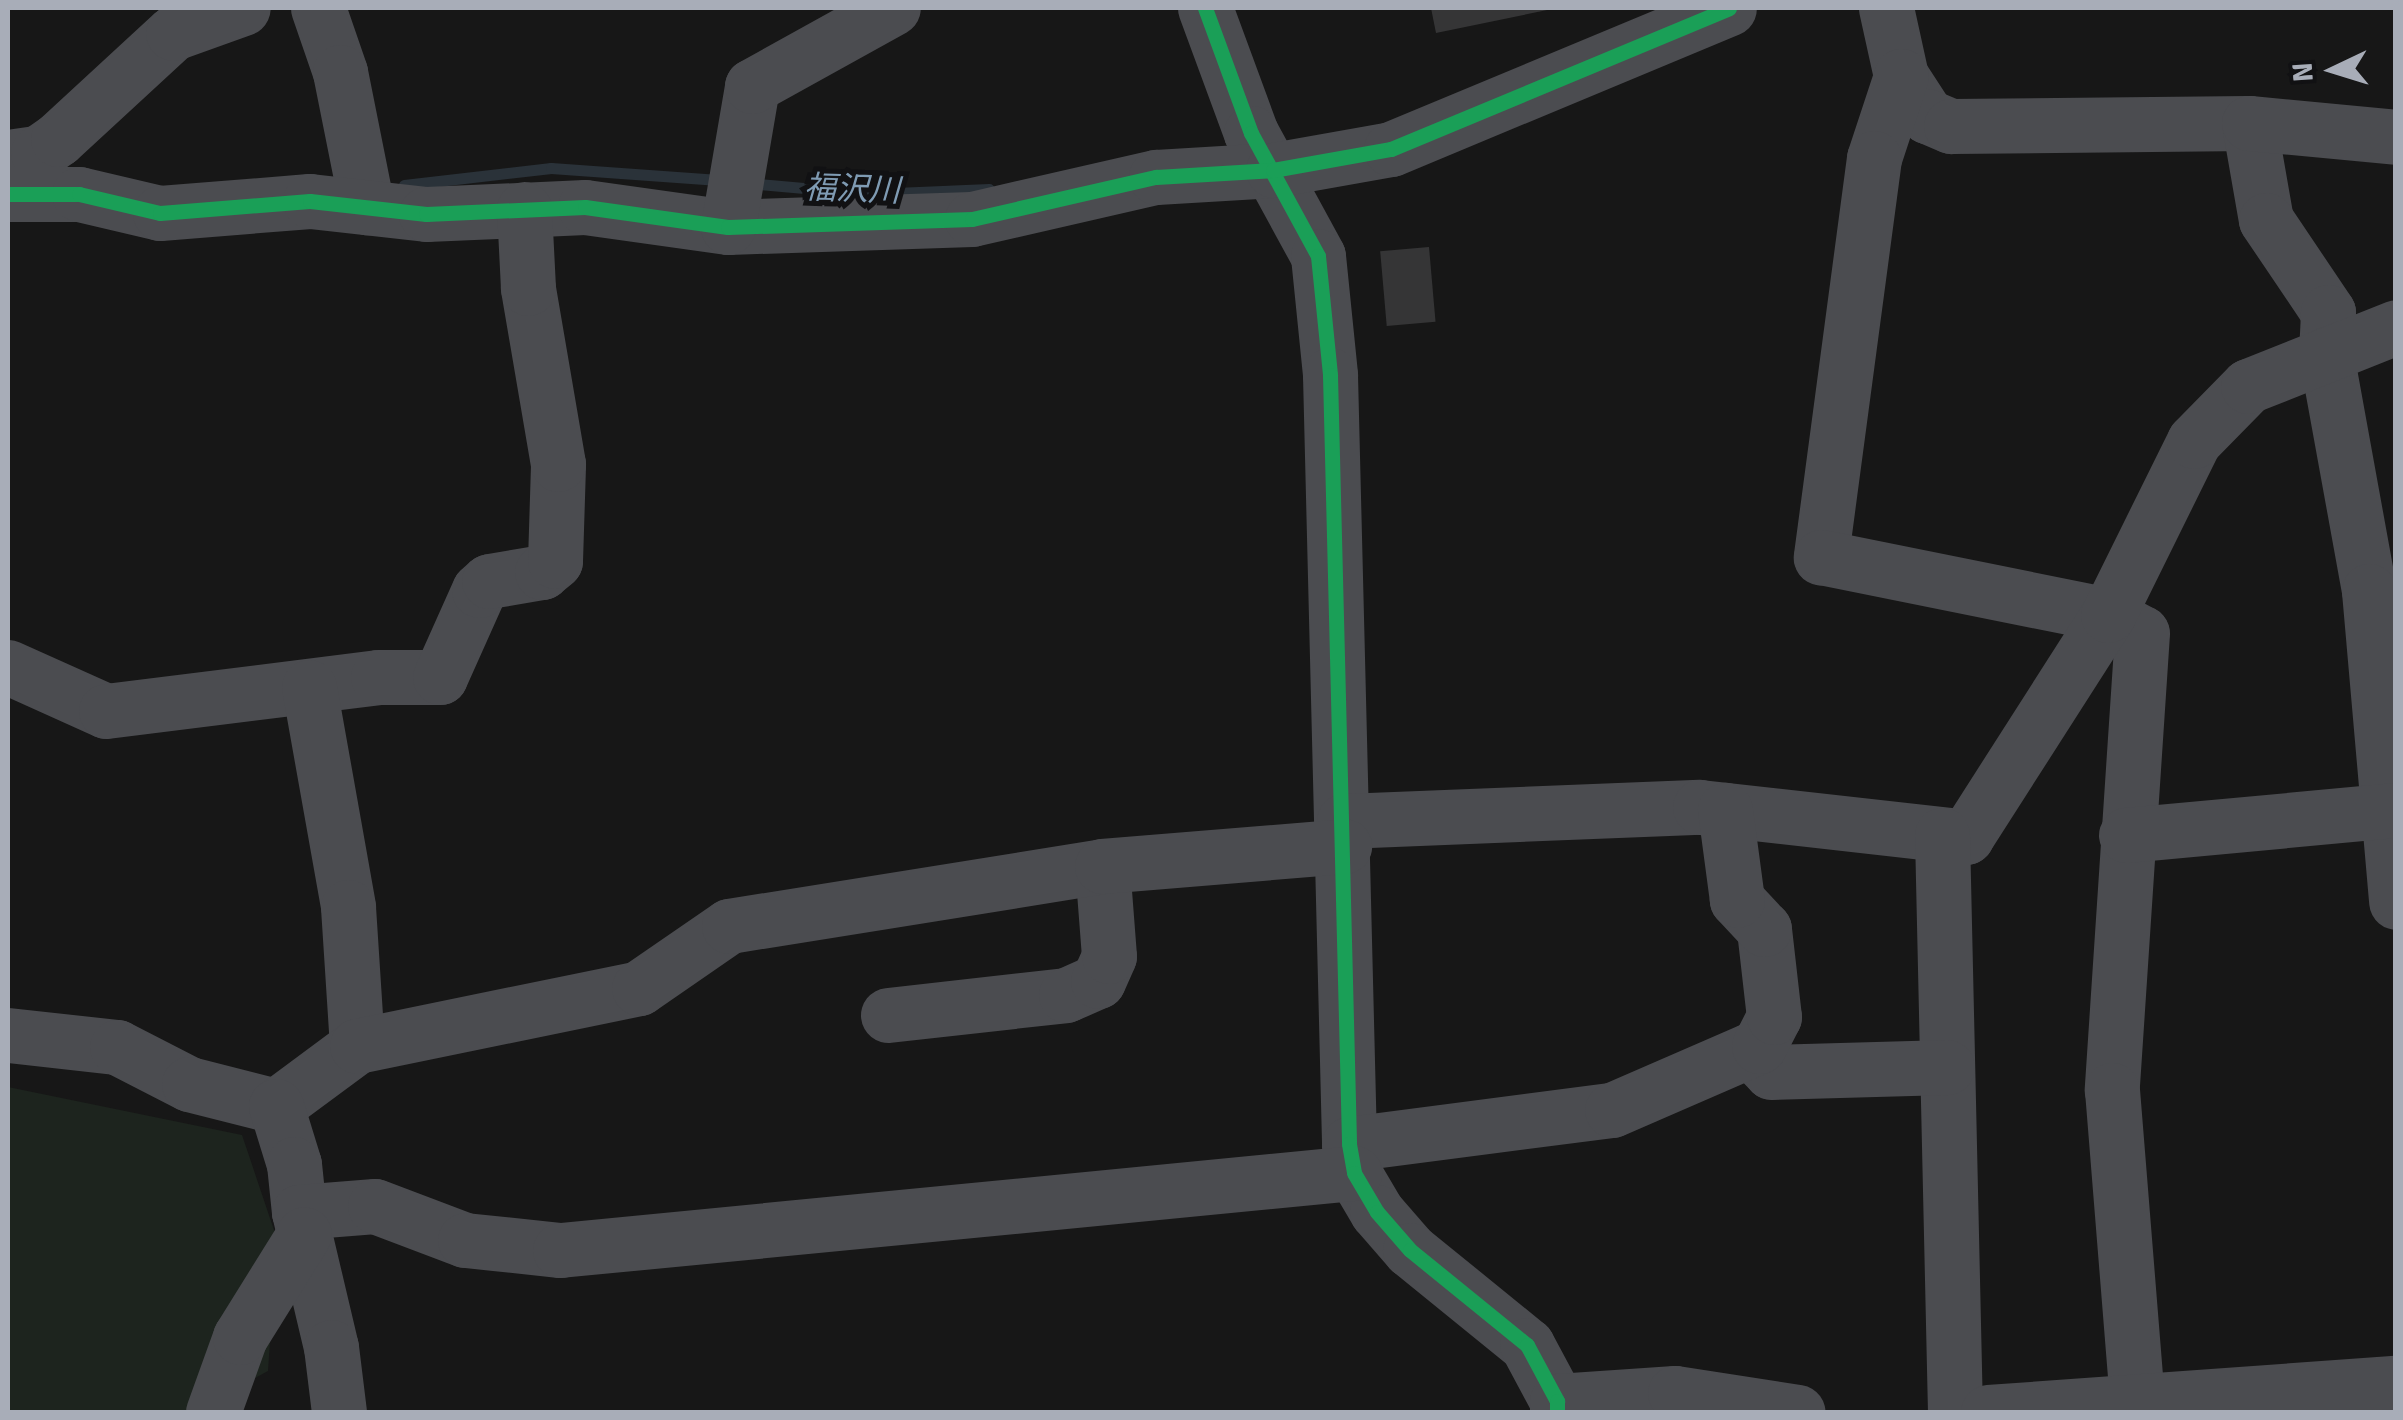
<!DOCTYPE html>
<meta charset="utf-8">
<style>
body{margin:0}
#map{position:relative;width:2403px;height:1420px;overflow:hidden;background:#171717;font-family:Signika,"Noto Sans JP",sans-serif}
div>[style]{position:absolute}
[style*='--x']{left:calc(var(--x)*1px);top:calc(var(--y)*1px);width:calc(var(--w)*1px);rotate:calc(var(--a)*1deg)}
.green>*{inset:0;background:#1d241e}
.stream>*{height:11px;margin:-5.5px;padding:0 5.5px;transform-origin:5.5px;border-radius:5.5px;background:#2a3239}
.building>*{inset:0;background:#353536;transform-origin:0 0}
.minor>*{height:55px;margin:-27.5px;padding:0 27.5px;transform-origin:27.5px;border-radius:27.5px;background:#4b4c50}
.cycleway>*{height:15px;margin:-7.5px;padding:0 7.5px;transform-origin:7.5px;border-radius:7.5px;background:#1a9f57}
span{translate:-50% -50%;white-space:nowrap;text-align:center;line-height:1.15;-webkit-text-stroke:10px #111113;paint-order:stroke}
.water-label{font-size:32px;color:#7f9bb3;font-style:italic}
.frame{position:absolute;inset:0;border:10px solid #a8adb8;pointer-events:none}
.north{position:absolute;left:2283px;top:20px;width:100px;height:100px;-webkit-text-stroke:8px #111113;paint-order:stroke;rotate:266deg;font-size:28px;font-weight:700;line-height:40px;text-align:center;color:#a8adb8}
.north::after{content:'';display:block;margin:auto;width:35px;height:45px;background:#a8adb8;clip-path:polygon(50% 0,100% 100%,50% 72%,0 100%)}
</style>
<div id="map">
<div class="green">
<i style="clip-path:polygon(8px 1087px,242px 1135px,277px 1239px,268px 1371px,192px 1412px,8px 1412px)"></i>
</div>
<div class="stream">
<i style="--x:748;--y:183;--w:124;--a:5.1"></i>
<i style="--x:872;--y:194;--w:117;--a:-2.4"></i>
<i style="--x:404;--y:185;--w:148;--a:-6.6"></i>
<i style="--x:551;--y:168;--w:168;--a:4.1"></i>
</div>
<div class="building">
<i style="clip-path:polygon(1431px 8px,1552px 8px,1552px 9px,1436px 33px)"></i>
<i style="left:1429px;top:247px;width:75px;height:49px;rotate:85deg"></i>
</div>
<div class="minor">
<i style="--x:318;--y:8;--w:68;--a:71"></i>
<i style="--x:340;--y:72;--w:138;--a:78.7"></i>
<i style="--x:1205;--y:8;--w:133;--a:69.8"></i>
<i style="--x:1251;--y:133;--w:140;--a:61.4"></i>
<i style="--x:1318;--y:256;--w:120;--a:84.2"></i>
<i style="--x:1330;--y:375;--w:769;--a:88.58"></i>
<i style="--x:1349;--y:1144;--w:29;--a:80"></i>
<i style="--x:1354;--y:1173;--w:45;--a:59.5"></i>
<i style="--x:1377;--y:1212;--w:50;--a:49"></i>
<i style="--x:1410;--y:1250;--w:151;--a:39.1"></i>
<i style="--x:1527;--y:1345;--w:64;--a:61.8"></i>
<i style="--x:1557;--y:1401;--w:11;--a:90"></i>
<i style="--x:1886;--y:8;--w:70;--a:77.6"></i>
<i style="--x:1901;--y:76;--w:48;--a:57"></i>
<i style="--x:1927;--y:116;--w:26;--a:23"></i>
<i style="--x:1951;--y:126;--w:298;--a:-0.6"></i>
<i style="--x:2249;--y:123;--w:98;--a:80.1"></i>
<i style="--x:2266;--y:220;--w:111;--a:56"></i>
<i style="--x:2328;--y:312;--w:42;--a:92.7"></i>
<i style="--x:2326;--y:354;--w:241;--a:79.7"></i>
<i style="--x:2369;--y:591;--w:312;--a:85"></i>
<i style="--x:1901;--y:76;--w:86;--a:108.2"></i>
<i style="--x:1874;--y:158;--w:403;--a:97.6"></i>
<i style="--x:1821;--y:557;--w:293;--a:11.4"></i>
<i style="--x:2108;--y:615;--w:38;--a:28"></i>
<i style="--x:2142;--y:633;--w:458;--a:93.8"></i>
<i style="--x:2112;--y:1090;--w:323;--a:85.4"></i>
<i style="--x:2249;--y:123;--w:148;--a:5.4"></i>
<i style="--x:8;--y:157;--w:30;--a:-8"></i>
<i style="--x:38;--y:153;--w:24;--a:-35"></i>
<i style="--x:58;--y:139;--w:156;--a:-42.7"></i>
<i style="--x:173;--y:33;--w:74;--a:-19.7"></i>
<i style="--x:8;--y:194;--w:71;--a:0"></i>
<i style="--x:79;--y:194;--w:83;--a:13.2"></i>
<i style="--x:160;--y:213;--w:150;--a:-4.6"></i>
<i style="--x:310;--y:201;--w:117;--a:6.4"></i>
<i style="--x:426;--y:214;--w:159;--a:-2.5"></i>
<i style="--x:585;--y:207;--w:144;--a:8"></i>
<i style="--x:728;--y:227;--w:244;--a:-1.9"></i>
<i style="--x:972;--y:219;--w:189;--a:-12.9"></i>
<i style="--x:1156;--y:177;--w:117;--a:-3.4"></i>
<i style="--x:1273;--y:170;--w:120;--a:-10.1"></i>
<i style="--x:1391;--y:149;--w:366;--a:-22.6"></i>
<i style="--x:728;--y:227;--w:143;--a:-80.3"></i>
<i style="--x:752;--y:86;--w:161;--a:-29"></i>
<i style="--x:8;--y:667;--w:107;--a:24.2"></i>
<i style="--x:106;--y:711;--w:274;--a:-7.1"></i>
<i style="--x:378;--y:677;--w:62;--a:0"></i>
<i style="--x:440;--y:677;--w:95;--a:-65.9"></i>
<i style="--x:479;--y:590;--w:13;--a:-42"></i>
<i style="--x:489;--y:581;--w:54;--a:-9.6"></i>
<i style="--x:542;--y:572;--w:17;--a:-40"></i>
<i style="--x:555;--y:561;--w:97;--a:-88.2"></i>
<i style="--x:558;--y:464;--w:179;--a:-99.7"></i>
<i style="--x:528;--y:288;--w:79;--a:-92.9"></i>
<i style="--x:309;--y:687;--w:223;--a:79.9"></i>
<i style="--x:348;--y:907;--w:139;--a:86.3"></i>
<i style="--x:1344;--y:821;--w:356;--a:-2.3"></i>
<i style="--x:1700;--y:807;--w:268;--a:6.4"></i>
<i style="--x:1966;--y:837;--w:264;--a:-57.4"></i>
<i style="--x:2108;--y:615;--w:194;--a:-63.7"></i>
<i style="--x:2194;--y:441;--w:77;--a:-45.5"></i>
<i style="--x:2248;--y:386;--w:159;--a:-21.7"></i>
<i style="--x:1942;--y:835;--w:577;--a:88.71"></i>
<i style="--x:2126;--y:835;--w:271;--a:-5.3"></i>
<i style="--x:888;--y:1015;--w:179;--a:-6.4"></i>
<i style="--x:1066;--y:995;--w:35;--a:-24"></i>
<i style="--x:1098;--y:981;--w:27;--a:-66"></i>
<i style="--x:1109;--y:956;--w:90;--a:-94.4"></i>
<i style="--x:8;--y:1035;--w:110;--a:6.3"></i>
<i style="--x:117;--y:1047;--w:81;--a:27.2"></i>
<i style="--x:189;--y:1084;--w:90;--a:14.2"></i>
<i style="--x:1750;--y:1050;--w:30;--a:46"></i>
<i style="--x:1771;--y:1072;--w:176;--a:-1.6"></i>
<i style="--x:276;--y:1106;--w:101;--a:-36.5"></i>
<i style="--x:357;--y:1046;--w:288;--a:-11.6"></i>
<i style="--x:639;--y:988;--w:109;--a:-34.6"></i>
<i style="--x:729;--y:926;--w:378;--a:-9.1"></i>
<i style="--x:1102;--y:866;--w:243;--a:-4.7"></i>
<i style="--x:276;--y:1106;--w:61;--a:72.8"></i>
<i style="--x:294;--y:1164;--w:48;--a:84.1"></i>
<i style="--x:299;--y:1212;--w:139;--a:76.7"></i>
<i style="--x:331;--y:1347;--w:65;--a:83"></i>
<i style="--x:1349;--y:1144;--w:265;--a:-7.4"></i>
<i style="--x:1612;--y:1110;--w:160;--a:-23.5"></i>
<i style="--x:1759;--y:1046;--w:33;--a:-63"></i>
<i style="--x:1774;--y:1017;--w:89;--a:-96.5"></i>
<i style="--x:1764;--y:929;--w:40;--a:-133"></i>
<i style="--x:1737;--y:900;--w:91;--a:-97.6"></i>
<i style="--x:299;--y:1212;--w:76;--a:-4.5"></i>
<i style="--x:375;--y:1206;--w:96;--a:20.7"></i>
<i style="--x:465;--y:1240;--w:96;--a:6"></i>
<i style="--x:560;--y:1250;--w:798;--a:-5.54"></i>
<i style="--x:1557;--y:1401;--w:118;--a:-3.9"></i>
<i style="--x:1675;--y:1393;--w:124;--a:8.8"></i>
<i style="--x:213;--y:1412;--w:80;--a:-70.2"></i>
<i style="--x:240;--y:1337;--w:121;--a:-58.1"></i>
<i style="--x:1988;--y:1412;--w:409;--a:-4.1"></i>
</div>
<div class="cycleway">
<i style="--x:1205;--y:8;--w:133;--a:69.8"></i>
<i style="--x:1251;--y:133;--w:140;--a:61.4"></i>
<i style="--x:1318;--y:256;--w:120;--a:84.2"></i>
<i style="--x:1330;--y:375;--w:769;--a:88.58"></i>
<i style="--x:1349;--y:1144;--w:29;--a:80"></i>
<i style="--x:1354;--y:1173;--w:45;--a:59.5"></i>
<i style="--x:1377;--y:1212;--w:50;--a:49"></i>
<i style="--x:1410;--y:1250;--w:151;--a:39.1"></i>
<i style="--x:1527;--y:1345;--w:64;--a:61.8"></i>
<i style="--x:1557;--y:1401;--w:11;--a:90"></i>
<i style="--x:8;--y:194;--w:71;--a:0"></i>
<i style="--x:79;--y:194;--w:83;--a:13.2"></i>
<i style="--x:160;--y:213;--w:150;--a:-4.6"></i>
<i style="--x:310;--y:201;--w:117;--a:6.4"></i>
<i style="--x:426;--y:214;--w:159;--a:-2.5"></i>
<i style="--x:585;--y:207;--w:144;--a:8"></i>
<i style="--x:728;--y:227;--w:244;--a:-1.9"></i>
<i style="--x:972;--y:219;--w:189;--a:-12.9"></i>
<i style="--x:1156;--y:177;--w:117;--a:-3.4"></i>
<i style="--x:1273;--y:170;--w:120;--a:-10.1"></i>
<i style="--x:1391;--y:149;--w:366;--a:-22.6"></i>
</div>
<div class="water-label">
<span style="left:852px;top:190px;rotate:2deg">福沢川</span>
</div>
<div class="frame"></div>
<div class="north">N</div>
</div>
